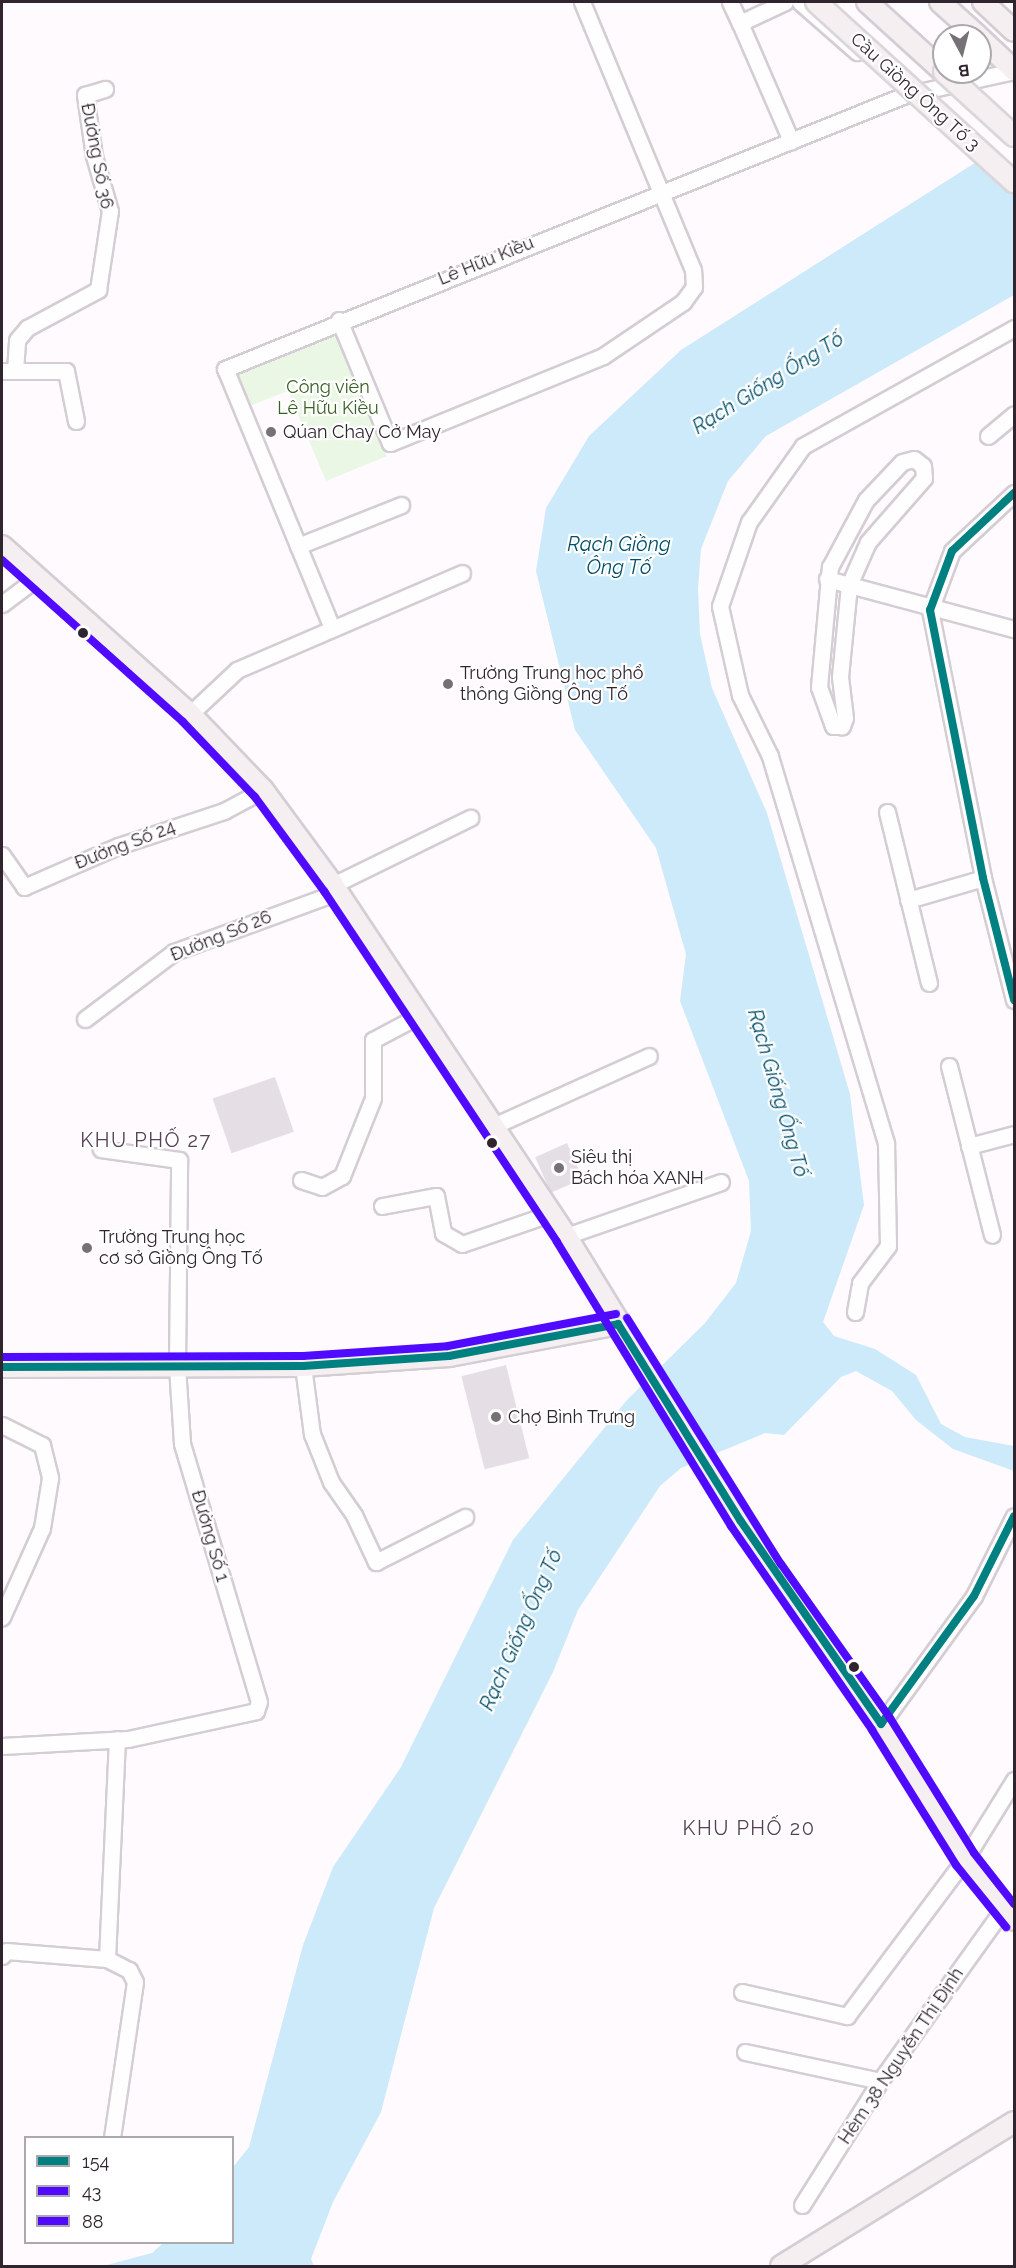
<!DOCTYPE html>
<meta charset="utf-8">
<style>
body{margin:0}
#map{position:relative;width:1016px;height:2268px;overflow:hidden;background:#fefafd;font-family:Raleway,sans-serif}
div>[style]{position:absolute}
[style*='--x']{left:calc(var(--x)*1px);top:calc(var(--y)*1px);width:calc(var(--w)*1px);rotate:calc(var(--a)*1deg)}
.green>*{inset:0;background:#ebf7e5}
.water>*{inset:0;background:#cceafa}
.pier>*{inset:0;background:#fefafd}
.building>*{inset:0;background:#e6dee5;transform-origin:0 0}
.roads{filter:drop-shadow(2px 0 #d4cdd4) drop-shadow(-2px 0 #d4cdd4) drop-shadow(0 2px #d4cdd4) drop-shadow(0 -2px #d4cdd4)}
.minor>*{height:15px;margin:-7.5px;padding:0 7.5px;transform-origin:7.5px;border-radius:7.5px;background:#fffeff}
.major>*{height:20px;margin:-10px;padding:0 10px;transform-origin:10px;border-radius:10px;background:#f6eff2}
.bridges{filter:drop-shadow(2px 0 #dad6d9) drop-shadow(-2px 0 #dad6d9) drop-shadow(0 2px #dad6d9) drop-shadow(0 -2px #dad6d9)}
.major-bridge>*{height:20px;margin:-10px;padding:0 10px;transform-origin:10px;border-radius:10px;background:#f6eff2}
.bus-1>*{height:8px;margin:-4px;padding:0 4px;transform-origin:4px;border-radius:4px;background:#008080}
.bus-2>*{height:8px;margin:-4px;padding:0 4px;transform-origin:4px;border-radius:4px;background:#4f0aff}
.bus-3>*{height:8px;margin:-4px;padding:0 4px;transform-origin:4px;border-radius:4px;background:#4f0aff}
.dots>*{width:16px;height:16px;translate:-50% -50%;box-sizing:border-box;border:3px solid #fff;border-radius:50%}
span{translate:-50% -50%;white-space:nowrap;text-align:center;line-height:1.15;-webkit-text-stroke:4.5px #fff;paint-order:stroke}
.street-label{font-size:18px;color:#30252f}
.park-label{font-size:18px;color:#396024}
.poi-label{font-size:18px;color:#30252f}
.left{translate:0 -50%;text-align:left}
.water-label{font-size:20px;color:#004f6a;font-style:italic}
.neighbourhood-label{font-size:20px;color:#584056;letter-spacing:1.5px}
.frame{position:absolute;inset:0;border:3px solid #30252f;pointer-events:none}
.legend{position:absolute;left:24px;top:2136px;width:210px;height:108px;box-sizing:border-box;background:#fff;border:2px solid #aca8ac;margin:0;padding:8px 10px;list-style:none;font-size:18px;color:#30252f}
.legend li{display:flex;align-items:center;gap:12px;height:30px}
.legend b{width:30px;border:2px solid #aca8ac}
.north{position:absolute;left:932px;top:24px;width:60px;height:60px;box-sizing:border-box;background:#fff;border:2px solid #aca8ac;border-radius:50%;rotate:173deg;font-size:16px;font-weight:700;line-height:24px;text-align:center;color:#30252f}
.north::after{content:'';display:block;margin:auto;width:21px;height:27px;background:#787077;clip-path:polygon(50% 0,100% 100%,50% 72%,0 100%)}
</style>
<div id="map">
<div class="green">
<i style="clip-path:polygon(335px 332px,387px 456px,326px 481px,288px 391px,247px 407px,234px 374px)"></i>
</div>
<div class="water">
<i style="clip-path:polygon(1014px 138px,1014px 295px,766px 436px,728px 481px,701px 549px,698px 589px,700px 634px,712px 688px,767px 813px,850px 1094px,864px 1205px,823px 1322px,834px 1336px,875px 1349px,916px 1375px,941px 1424px,965px 1437px,1014px 1446px,1014px 1471px,953px 1449px,916px 1420px,892px 1391px,856px 1371px,841px 1377px,784px 1435px,765px 1433px,681px 1468px,660px 1486px,578px 1610px,553px 1672px,434px 1908px,381px 2112px,333px 2202px,311px 2259px,314px 2266px,103px 2266px,152px 2253px,163px 2243px,232px 2242px,233px 2167px,249px 2147px,303px 1945px,333px 1867px,401px 1767px,513px 1540px,627px 1400px,705px 1323px,736px 1283px,751px 1231px,749px 1181px,680px 1001px,686px 954px,656px 848px,575px 730px,536px 571px,546px 508px,589px 436px,681px 350px)"></i>
</div>
<div class="pier">
<i style="clip-path:polygon(1014px 135px,1014px 190px,979px 158px)"></i>
</div>
<div class="building">
<i style="left:275px;top:1077px;width:58px;height:66px;rotate:71deg"></i>
<i style="left:567px;top:1143px;width:39px;height:35px;rotate:66deg"></i>
<i style="left:506px;top:1365px;width:96px;height:46px;rotate:76deg"></i>
</div>
<div class="roads">
<div class="minor">
<i style="--x:730;--y:2;--w:23;--a:65"></i>
<i style="--x:785;--y:2;--w:50;--a:155"></i>
<i style="--x:740;--y:23;--w:129;--a:66.6"></i>
<i style="--x:800;--y:2;--w:76;--a:41.3"></i>
<i style="--x:339;--y:320;--w:133;--a:67.5"></i>
<i style="--x:390;--y:443;--w:230;--a:-22.2"></i>
<i style="--x:603;--y:356;--w:97;--a:-34"></i>
<i style="--x:683;--y:302;--w:19;--a:-54"></i>
<i style="--x:694;--y:287;--w:17;--a:-93"></i>
<i style="--x:693;--y:270;--w:290;--a:-112.5"></i>
<i style="--x:2;--y:371;--w:64;--a:0"></i>
<i style="--x:66;--y:371;--w:51;--a:78.7"></i>
<i style="--x:15;--y:371;--w:31;--a:-86"></i>
<i style="--x:17;--y:340;--w:16;--a:-50"></i>
<i style="--x:27;--y:328;--w:81;--a:-28.2"></i>
<i style="--x:98;--y:290;--w:80;--a:-81.4"></i>
<i style="--x:110;--y:211;--w:57;--a:-106.2"></i>
<i style="--x:94;--y:156;--w:62;--a:-98.4"></i>
<i style="--x:85;--y:95;--w:21;--a:-17"></i>
<i style="--x:988;--y:436;--w:34;--a:-40"></i>
<i style="--x:914;--y:459;--w:11;--a:38"></i>
<i style="--x:923;--y:466;--w:12;--a:85"></i>
<i style="--x:924;--y:478;--w:85;--a:131.2"></i>
<i style="--x:868;--y:542;--w:47;--a:113.8"></i>
<i style="--x:849;--y:585;--w:92;--a:95.6"></i>
<i style="--x:840;--y:677;--w:41;--a:83"></i>
<i style="--x:845;--y:718;--w:9;--a:111"></i>
<i style="--x:842;--y:726;--w:9;--a:180"></i>
<i style="--x:833;--y:726;--w:41;--a:-109.7"></i>
<i style="--x:819;--y:687;--w:121;--a:-84.8"></i>
<i style="--x:830;--y:567;--w:76;--a:-61.8"></i>
<i style="--x:866;--y:500;--w:52;--a:-46.5"></i>
<i style="--x:902;--y:462;--w:12;--a:-14"></i>
<i style="--x:1014;--y:493;--w:85;--a:136.9"></i>
<i style="--x:952;--y:551;--w:63;--a:110.4"></i>
<i style="--x:930;--y:610;--w:273;--a:78.8"></i>
<i style="--x:983;--y:878;--w:126;--a:75.7"></i>
<i style="--x:298;--y:546;--w:111;--a:-21.7"></i>
<i style="--x:827;--y:579;--w:194;--a:15"></i>
<i style="--x:2;--y:604;--w:40;--a:-37"></i>
<i style="--x:332;--y:628;--w:280;--a:-112.4"></i>
<i style="--x:225;--y:369;--w:733;--a:-21.95"></i>
<i style="--x:905;--y:95;--w:112;--a:-12.4"></i>
<i style="--x:190;--y:714;--w:64;--a:-43.1"></i>
<i style="--x:237;--y:670;--w:245;--a:-23.3"></i>
<i style="--x:887;--y:812;--w:176;--a:76.2"></i>
<i style="--x:2;--y:855;--w:39;--a:55"></i>
<i style="--x:24;--y:887;--w:103;--a:-23.6"></i>
<i style="--x:118;--y:846;--w:112;--a:-18.3"></i>
<i style="--x:224;--y:811;--w:44;--a:-28.3"></i>
<i style="--x:333;--y:885;--w:153;--a:-26.1"></i>
<i style="--x:908;--y:900;--w:78;--a:-16.3"></i>
<i style="--x:85;--y:1019;--w:111;--a:-37"></i>
<i style="--x:174;--y:952;--w:175;--a:-20.1"></i>
<i style="--x:949;--y:1066;--w:174;--a:75.7"></i>
<i style="--x:491;--y:1127;--w:173;--a:-24.2"></i>
<i style="--x:969;--y:1146;--w:47;--a:-14.9"></i>
<i style="--x:301;--y:1180;--w:22;--a:18"></i>
<i style="--x:322;--y:1187;--w:23;--a:-29"></i>
<i style="--x:342;--y:1176;--w:84;--a:-68.3"></i>
<i style="--x:373;--y:1098;--w:58;--a:-90"></i>
<i style="--x:373;--y:1040;--w:53;--a:-28"></i>
<i style="--x:382;--y:1206;--w:55;--a:-10.5"></i>
<i style="--x:436;--y:1196;--w:38;--a:79"></i>
<i style="--x:443;--y:1233;--w:22;--a:30"></i>
<i style="--x:462;--y:1244;--w:92;--a:-19"></i>
<i style="--x:566;--y:1236;--w:164;--a:-19.2"></i>
<i style="--x:855;--y:1312;--w:29;--a:-80"></i>
<i style="--x:860;--y:1283;--w:46;--a:-52.9"></i>
<i style="--x:888;--y:1246;--w:103;--a:-91.1"></i>
<i style="--x:886;--y:1143;--w:404;--a:-106.7"></i>
<i style="--x:770;--y:756;--w:68;--a:-116.2"></i>
<i style="--x:740;--y:695;--w:91;--a:-102.7"></i>
<i style="--x:720;--y:606;--w:89;--a:-71"></i>
<i style="--x:749;--y:522;--w:93;--a:-54.6"></i>
<i style="--x:803;--y:446;--w:242;--a:-29.2"></i>
<i style="--x:303;--y:1366;--w:69;--a:82.5"></i>
<i style="--x:312;--y:1434;--w:52;--a:68.4"></i>
<i style="--x:331;--y:1482;--w:40;--a:55.1"></i>
<i style="--x:354;--y:1515;--w:52;--a:64.9"></i>
<i style="--x:376;--y:1562;--w:100;--a:-26.8"></i>
<i style="--x:2;--y:1425;--w:45;--a:26.6"></i>
<i style="--x:42;--y:1445;--w:34;--a:76"></i>
<i style="--x:50;--y:1478;--w:51;--a:99.1"></i>
<i style="--x:42;--y:1528;--w:98;--a:114.2"></i>
<i style="--x:881;--y:1724;--w:158;--a:-54"></i>
<i style="--x:974;--y:1596;--w:89;--a:-63.4"></i>
<i style="--x:2;--y:1746;--w:126;--a:-3.2"></i>
<i style="--x:128;--y:1739;--w:131;--a:-12.3"></i>
<i style="--x:256;--y:1711;--w:9;--a:-72"></i>
<i style="--x:259;--y:1702;--w:270;--a:-106.6"></i>
<i style="--x:182;--y:1443;--w:77;--a:-93.7"></i>
<i style="--x:177;--y:1366;--w:206;--a:-89.4"></i>
<i style="--x:179;--y:1160;--w:79;--a:-172"></i>
<i style="--x:2;--y:1956;--w:6;--a:-51"></i>
<i style="--x:6;--y:1951;--w:101;--a:4.5"></i>
<i style="--x:107;--y:1959;--w:220;--a:-87.4"></i>
<i style="--x:107;--y:1959;--w:25;--a:27"></i>
<i style="--x:129;--y:1970;--w:13;--a:63"></i>
<i style="--x:135;--y:1982;--w:158;--a:98.4"></i>
<i style="--x:742;--y:1992;--w:108;--a:12.9"></i>
<i style="--x:847;--y:2016;--w:196;--a:-53.1"></i>
<i style="--x:965;--y:1859;--w:93;--a:-58.2"></i>
<i style="--x:745;--y:2052;--w:138;--a:12.1"></i>
<i style="--x:802;--y:2205;--w:146;--a:-57.8"></i>
<i style="--x:880;--y:2081;--w:211;--a:-54.4"></i>
</div>
<div class="major">
<i style="--x:867;--y:2;--w:104;--a:42.3"></i>
<i style="--x:940;--y:2;--w:51;--a:41.8"></i>
<i style="--x:983;--y:2;--w:42;--a:43.1"></i>
<i style="--x:980;--y:38;--w:47;--a:43.3"></i>
<i style="--x:2;--y:546;--w:252;--a:41.8"></i>
<i style="--x:190;--y:714;--w:105;--a:46.2"></i>
<i style="--x:263;--y:790;--w:118;--a:53.6"></i>
<i style="--x:333;--y:885;--w:421;--a:56.4"></i>
<i style="--x:566;--y:1236;--w:333;--a:58.5"></i>
<i style="--x:740;--y:1520;--w:248;--a:55.3"></i>
<i style="--x:881;--y:1724;--w:159;--a:58.1"></i>
<i style="--x:965;--y:1859;--w:78;--a:51.2"></i>
<i style="--x:2;--y:1367;--w:301;--a:-0.2"></i>
<i style="--x:303;--y:1366;--w:146;--a:-3.9"></i>
<i style="--x:449;--y:1356;--w:172;--a:-10.7"></i>
<i style="--x:781;--y:2266;--w:274;--a:-31.7"></i>
</div>
</div>
<div class="bridges">
<div class="major-bridge">
<i style="--x:816;--y:2;--w:268;--a:42.3"></i>
<i style="--x:944;--y:72;--w:95;--a:42.4"></i>
</div>
</div>
<div class="bus-1">
<i style="--x:1014;--y:493;--w:85;--a:136.9"></i>
<i style="--x:952;--y:551;--w:63;--a:110.4"></i>
<i style="--x:930;--y:610;--w:273;--a:78.8"></i>
<i style="--x:983;--y:878;--w:126;--a:75.7"></i>
<i style="--x:618;--y:1324;--w:231;--a:58.1"></i>
<i style="--x:740;--y:1520;--w:248;--a:55.3"></i>
<i style="--x:2;--y:1367;--w:301;--a:-0.2"></i>
<i style="--x:303;--y:1366;--w:146;--a:-3.9"></i>
<i style="--x:449;--y:1356;--w:172;--a:-10.7"></i>
<i style="--x:881;--y:1724;--w:158;--a:-54"></i>
<i style="--x:974;--y:1596;--w:89;--a:-63.4"></i>
</div>
<div class="bus-2">
<i style="--x:2;--y:560;--w:243;--a:41.8"></i>
<i style="--x:183;--y:722;--w:104;--a:46.2"></i>
<i style="--x:255;--y:797;--w:117;--a:53.7"></i>
<i style="--x:324;--y:891;--w:421;--a:56.4"></i>
<i style="--x:557;--y:1242;--w:333;--a:58.5"></i>
<i style="--x:731;--y:1526;--w:248;--a:55.3"></i>
<i style="--x:872;--y:1730;--w:159;--a:58.1"></i>
<i style="--x:956;--y:1865;--w:80;--a:51.1"></i>
</div>
<div class="bus-3">
<i style="--x:627;--y:1318;--w:290;--a:58"></i>
<i style="--x:781;--y:1564;--w:189;--a:54.7"></i>
<i style="--x:890;--y:1718;--w:159;--a:58.1"></i>
<i style="--x:974;--y:1853;--w:65;--a:51.9"></i>
<i style="--x:2;--y:1357;--w:301;--a:-0.2"></i>
<i style="--x:303;--y:1356;--w:145;--a:-3.9"></i>
<i style="--x:448;--y:1346;--w:171;--a:-10.8"></i>
</div>
<div class="dots">
<i style="left:271px;top:432px;background:#787077"></i>
<i style="left:83px;top:633px;background:#30252f"></i>
<i style="left:448px;top:684px;background:#787077"></i>
<i style="left:492px;top:1143px;background:#30252f"></i>
<i style="left:559px;top:1168px;background:#787077"></i>
<i style="left:87px;top:1248px;background:#787077"></i>
<i style="left:496px;top:1417px;background:#787077"></i>
<i style="left:854px;top:1667px;background:#30252f"></i>
</div>
<div class="street-label">
<span style="left:915px;top:92px;rotate:42deg">Cầu Giồng Ông Tố 3</span>
<span style="left:97px;top:156px;rotate:79deg">Đường Số 36</span>
<span style="left:486px;top:261px;rotate:-22deg">Lê Hữu Kiều</span>
<span style="left:125px;top:845px;rotate:-21deg">Đường Số 24</span>
<span style="left:221px;top:936px;rotate:-22deg">Đường Số 26</span>
<span style="left:210px;top:1536px;rotate:74deg">Đường Số 1</span>
<span style="left:901px;top:2056px;rotate:-56deg">Hẻm 38 Nguyễn Thị Định</span>
</div>
<div class="park-label">
<span style="left:328px;top:398px">Công viên<br>Lê Hữu Kiều</span>
</div>
<div class="poi-label">
<span class="left" style="left:283px;top:432px">Qúan Chay Cở May</span>
<span class="left" style="left:460px;top:684px">Trường Trung học phổ<br>thông Giồng Ông Tố</span>
<span class="left" style="left:571px;top:1168px">Siêu thị<br>Bách hóa XANH</span>
<span class="left" style="left:99px;top:1248px">Trường Trung học<br>cơ sở Giồng Ông Tố</span>
<span class="left" style="left:508px;top:1417px">Chợ Bình Trưng</span>
</div>
<div class="water-label">
<span style="left:768px;top:383px;rotate:-32deg">Rạch Giống Ống Tố</span>
<span style="left:619px;top:556px">Rạch Giồng<br>Ông Tố</span>
<span style="left:778px;top:1093px;rotate:74deg">Rạch Giống Ống Tố</span>
<span style="left:521px;top:1630px;rotate:-66deg">Rạch Giống Ống Tố</span>
</div>
<div class="neighbourhood-label">
<span style="left:146px;top:1140px">KHU PHỐ 27</span>
<span style="left:749px;top:1828px">KHU PHỐ 20</span>
</div>
<div class="frame"></div>
<ul class="legend">
<li><b style="height:8px;background:#008080"></b>154</li>
<li><b style="height:8px;background:#4f0aff"></b>43</li>
<li><b style="height:8px;background:#4f0aff"></b>88</li>
</ul>
<div class="north">B</div>
</div>
